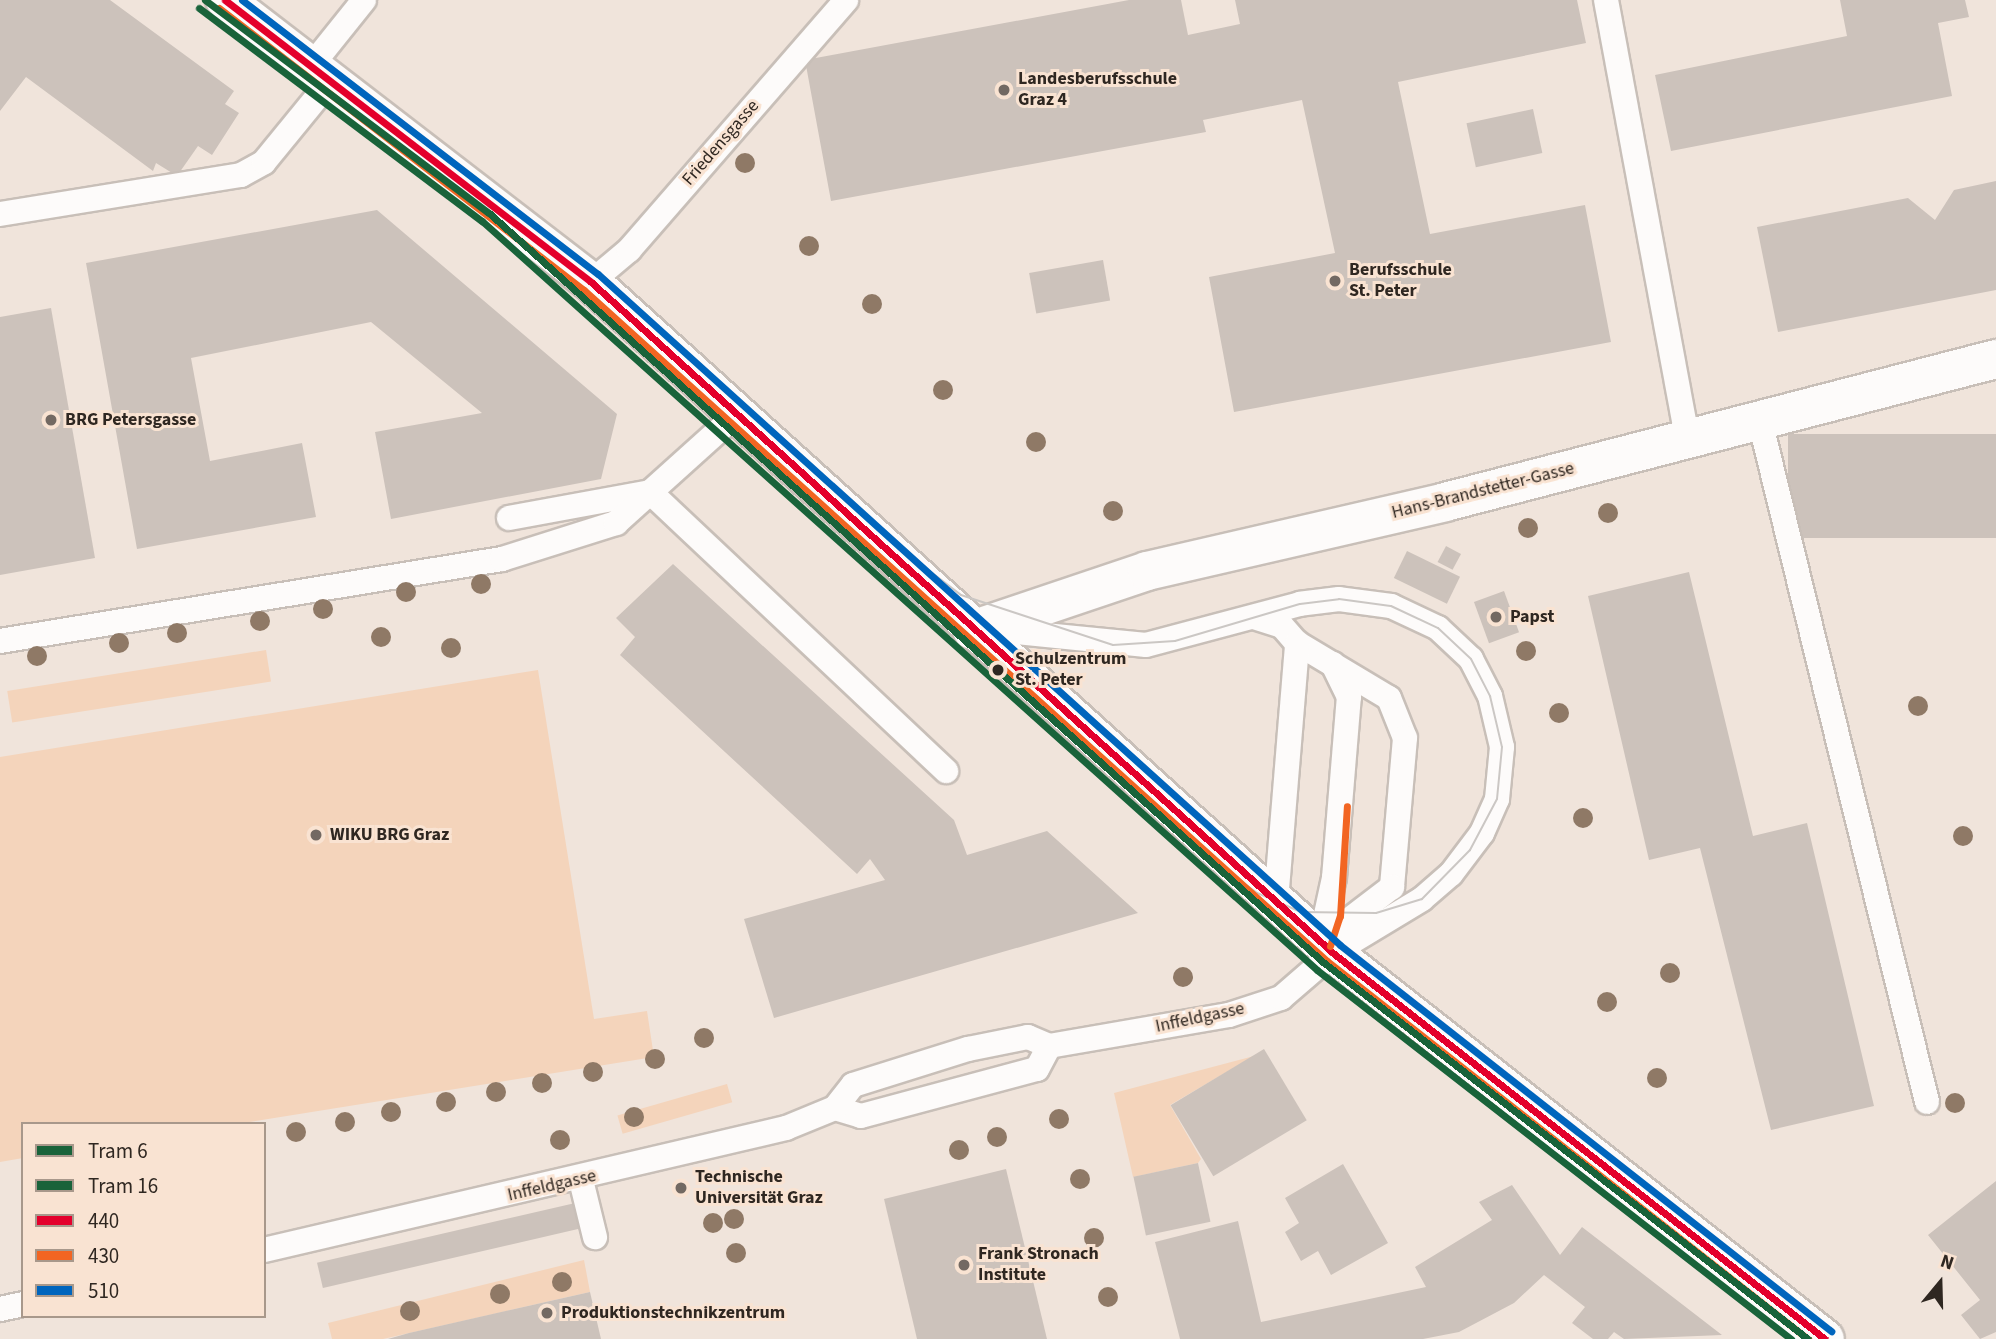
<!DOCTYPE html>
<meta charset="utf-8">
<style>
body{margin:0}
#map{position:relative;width:1996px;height:1339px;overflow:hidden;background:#f0e4db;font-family:"Source Sans 3",sans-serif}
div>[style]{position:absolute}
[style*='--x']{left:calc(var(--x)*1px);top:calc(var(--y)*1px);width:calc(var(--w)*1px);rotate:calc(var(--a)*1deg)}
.green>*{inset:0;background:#f4d4bb;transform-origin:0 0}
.building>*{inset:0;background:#ccc2bb;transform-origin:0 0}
.roads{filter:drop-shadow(2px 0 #c8bfb8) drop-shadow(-2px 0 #c8bfb8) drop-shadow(0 2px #c8bfb8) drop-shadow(0 -2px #c8bfb8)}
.service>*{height:24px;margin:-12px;padding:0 12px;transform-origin:12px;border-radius:12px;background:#fdfbfa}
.minor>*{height:38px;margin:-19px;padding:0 19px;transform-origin:19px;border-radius:19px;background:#fdfbfa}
.secondary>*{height:38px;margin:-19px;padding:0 19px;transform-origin:19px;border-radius:19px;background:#fdfbfa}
.tram>*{height:2px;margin:-1px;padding:0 1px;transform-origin:1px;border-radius:1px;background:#cbc7c4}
.bus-1>*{height:7px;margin:-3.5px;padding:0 3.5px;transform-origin:3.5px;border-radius:3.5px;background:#e4002b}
.bus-2>*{height:7px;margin:-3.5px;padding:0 3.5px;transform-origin:3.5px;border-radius:3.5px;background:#f26522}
.bus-3>*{height:7px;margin:-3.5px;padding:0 3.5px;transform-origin:3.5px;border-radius:3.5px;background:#0065bd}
.tram-1>*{height:7px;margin:-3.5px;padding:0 3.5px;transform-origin:3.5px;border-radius:3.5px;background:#19633a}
.tram-2>*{height:7px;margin:-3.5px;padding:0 3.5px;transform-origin:3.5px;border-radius:3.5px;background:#19633a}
.trees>*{width:20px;height:20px;margin:-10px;border-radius:50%;background:#8f7966}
.dots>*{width:19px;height:19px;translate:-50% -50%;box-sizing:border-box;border:4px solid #f9e3d2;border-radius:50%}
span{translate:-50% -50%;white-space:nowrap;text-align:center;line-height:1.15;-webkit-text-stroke:6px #f9e3d2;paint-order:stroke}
.poi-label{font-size:18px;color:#2f2721;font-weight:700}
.left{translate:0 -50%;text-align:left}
.street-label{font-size:18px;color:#2f2721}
.stop-label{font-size:18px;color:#2f2721;font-weight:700}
.legend{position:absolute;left:21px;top:1122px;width:245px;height:196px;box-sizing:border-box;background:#f9e3d2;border:2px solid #a8988b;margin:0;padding:9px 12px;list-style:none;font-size:21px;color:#2f2721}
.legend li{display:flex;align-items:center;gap:14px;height:35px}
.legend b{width:35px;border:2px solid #a8988b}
.north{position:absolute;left:1905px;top:1248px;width:70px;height:70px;-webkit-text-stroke:5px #f9e3d2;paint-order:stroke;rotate:19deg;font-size:19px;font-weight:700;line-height:28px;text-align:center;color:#2f2721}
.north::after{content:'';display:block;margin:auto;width:24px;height:32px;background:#2f2721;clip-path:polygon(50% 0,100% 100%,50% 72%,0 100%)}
</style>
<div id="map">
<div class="green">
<i style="left:266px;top:650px;width:32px;height:262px;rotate:81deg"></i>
<i style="clip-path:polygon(538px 670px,594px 1019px,647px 1011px,654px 1057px,237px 1124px,23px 1124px,23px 1158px,0 1162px,0 757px)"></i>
<i style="clip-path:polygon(1254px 1056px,1170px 1105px,1201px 1159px,1198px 1163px,1133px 1177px,1114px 1093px)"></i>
<i style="left:727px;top:1084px;width:19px;height:114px;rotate:74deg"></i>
<i style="clip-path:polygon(584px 1260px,590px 1292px,383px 1339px,332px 1339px,328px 1323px)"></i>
</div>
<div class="building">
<i style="clip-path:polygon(0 0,110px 0,234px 91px,225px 104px,239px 113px,212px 155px,198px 146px,177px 176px,156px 163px,153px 171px,26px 77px,0 111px)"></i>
<i style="clip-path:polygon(1129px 0,1181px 0,1188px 35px,1240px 24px,1235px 0,1577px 0,1586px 43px,1398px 82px,1430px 234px,1585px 205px,1611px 342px,1234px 412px,1209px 277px,1335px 253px,1302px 100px,1203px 120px,1206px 132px,831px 201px,805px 60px)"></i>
<i style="clip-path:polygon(1840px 0,1965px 0,1969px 17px,1938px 23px,1952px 96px,1671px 151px,1655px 75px,1847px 36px)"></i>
<i style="left:1533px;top:109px;width:45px;height:68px;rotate:78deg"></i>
<i style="clip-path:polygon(1996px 181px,1996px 290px,1778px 332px,1757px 227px,1908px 198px,1935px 220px,1954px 190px)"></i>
<i style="clip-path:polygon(377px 210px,617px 414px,601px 479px,391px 519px,375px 432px,482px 413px,371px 322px,191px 358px,210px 461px,302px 443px,316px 517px,137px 549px,86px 263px)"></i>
<i style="left:1103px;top:260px;width:41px;height:75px;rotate:80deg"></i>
<i style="clip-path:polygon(51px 308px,95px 558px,0 575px,0 317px)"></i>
<i style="left:1996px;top:434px;width:104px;height:208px;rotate:90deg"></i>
<i style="left:1446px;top:546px;width:17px;height:18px;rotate:28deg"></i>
<i style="left:1407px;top:551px;width:59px;height:30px;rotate:26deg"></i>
<i style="clip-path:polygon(673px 564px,954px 820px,967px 855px,1047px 831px,1138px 913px,774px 1018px,744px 919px,885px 880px,870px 859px,857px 874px,620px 655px,635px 637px,616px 618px)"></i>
<i style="clip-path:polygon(1689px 572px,1753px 836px,1807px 823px,1874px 1106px,1771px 1130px,1700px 848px,1649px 860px,1588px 596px)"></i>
<i style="left:1504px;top:591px;width:44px;height:32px;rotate:70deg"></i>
<i style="left:1264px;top:1049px;width:83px;height:109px;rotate:59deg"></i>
<i style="left:1198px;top:1163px;width:60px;height:66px;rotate:78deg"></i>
<i style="clip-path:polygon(1343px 1164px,1388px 1243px,1331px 1275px,1318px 1251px,1301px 1261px,1285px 1232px,1299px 1223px,1285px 1198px)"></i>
<i style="clip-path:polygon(1006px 1169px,1047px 1339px,917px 1339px,884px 1199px)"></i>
<i style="clip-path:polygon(1996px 1181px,1996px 1332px,1980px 1339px,1961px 1315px,1980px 1300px,1928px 1235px)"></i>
<i style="clip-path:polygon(1512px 1185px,1560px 1255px,1582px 1227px,1722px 1335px,1624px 1339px,1614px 1332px,1608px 1339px,1593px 1339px,1572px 1323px,1585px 1307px,1544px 1275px,1514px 1303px,1459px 1332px,1423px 1339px,1180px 1339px,1155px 1242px,1238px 1221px,1261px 1322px,1426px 1287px,1415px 1267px,1492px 1220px,1479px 1202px)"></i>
<i style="left:584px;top:1201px;width:26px;height:274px;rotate:77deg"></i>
<i style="clip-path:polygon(590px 1292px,601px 1339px,388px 1339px,409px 1333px)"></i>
</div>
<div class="roads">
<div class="service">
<i style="--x:1606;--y:0;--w:444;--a:79.5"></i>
<i style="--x:312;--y:65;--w:83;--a:-51.3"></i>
<i style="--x:0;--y:214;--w:244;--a:-9.2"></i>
<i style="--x:241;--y:175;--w:26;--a:-29"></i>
<i style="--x:264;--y:162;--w:106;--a:-50.7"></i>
<i style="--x:591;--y:282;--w:50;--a:-40.1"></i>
<i style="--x:629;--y:250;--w:331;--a:-49"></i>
<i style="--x:1760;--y:421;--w:701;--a:76.22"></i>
<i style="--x:509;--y:518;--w:143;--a:-10.4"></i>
<i style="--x:650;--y:492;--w:407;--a:43.3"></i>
<i style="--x:1254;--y:617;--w:29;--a:18"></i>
<i style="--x:1282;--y:626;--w:23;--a:49"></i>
<i style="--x:1297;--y:643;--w:107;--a:30.9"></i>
<i style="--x:1389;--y:698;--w:43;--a:68.2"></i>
<i style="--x:1405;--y:738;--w:150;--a:95"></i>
<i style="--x:1392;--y:887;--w:91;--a:142.6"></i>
<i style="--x:0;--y:641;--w:509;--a:-9.28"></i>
<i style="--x:502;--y:559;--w:120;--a:-17.5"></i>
<i style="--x:616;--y:523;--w:163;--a:-42"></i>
<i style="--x:1276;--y:901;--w:259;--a:-85.3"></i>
<i style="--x:1320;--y:942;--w:66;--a:-77.7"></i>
<i style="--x:1334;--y:878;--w:182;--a:-85.3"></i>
<i style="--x:1349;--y:697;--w:37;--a:-116"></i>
<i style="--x:835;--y:1108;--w:27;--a:17"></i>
<i style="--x:861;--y:1116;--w:182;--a:-15"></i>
<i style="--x:1037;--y:1069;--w:26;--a:-62"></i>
<i style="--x:581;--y:1180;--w:59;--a:76.2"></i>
<i style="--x:264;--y:1250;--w:536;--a:-13.15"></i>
<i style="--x:786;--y:1128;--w:53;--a:-22.2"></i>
<i style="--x:835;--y:1108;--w:29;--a:-52"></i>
<i style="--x:853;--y:1085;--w:121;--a:-17.4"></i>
<i style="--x:968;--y:1049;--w:61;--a:-11.3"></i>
<i style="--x:1028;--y:1037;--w:23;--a:23"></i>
<i style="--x:1049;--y:1046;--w:183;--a:-9.8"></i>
<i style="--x:1229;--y:1015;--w:55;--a:-18.1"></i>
<i style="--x:1281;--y:998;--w:69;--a:-40.9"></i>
<i style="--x:1333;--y:953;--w:104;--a:-31.2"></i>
<i style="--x:1422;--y:899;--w:38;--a:-41"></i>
<i style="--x:1451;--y:874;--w:51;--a:-52.9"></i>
<i style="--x:1482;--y:833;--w:37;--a:-66"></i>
<i style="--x:1497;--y:799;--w:52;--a:-84.5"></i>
<i style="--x:1502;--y:747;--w:52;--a:-103.2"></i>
<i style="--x:1490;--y:696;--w:42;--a:-117.2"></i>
<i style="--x:1471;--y:659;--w:45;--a:-136.8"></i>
<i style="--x:1438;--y:628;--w:52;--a:-154.9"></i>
<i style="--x:1391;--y:606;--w:52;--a:-172.3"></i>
<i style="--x:1339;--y:599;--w:39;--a:173"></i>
<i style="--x:1300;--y:604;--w:159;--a:165.1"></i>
<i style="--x:1146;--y:645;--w:150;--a:-174.3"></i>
<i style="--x:0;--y:1309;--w:24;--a:-12"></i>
</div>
<div class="minor">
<i style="--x:972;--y:630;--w:185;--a:-18.6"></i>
<i style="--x:1147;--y:571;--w:306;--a:-13"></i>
<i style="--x:1445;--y:502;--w:569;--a:-14.55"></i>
</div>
<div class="secondary">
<i style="--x:225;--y:0;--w:462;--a:37.6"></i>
<i style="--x:591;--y:282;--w:1000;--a:42.12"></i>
<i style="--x:1333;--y:953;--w:625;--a:38.12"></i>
</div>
</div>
<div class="tram">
<i style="--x:910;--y:556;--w:64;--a:37.4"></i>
<i style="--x:961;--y:595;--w:160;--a:18.2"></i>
<i style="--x:1113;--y:645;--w:62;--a:-3.7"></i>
<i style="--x:1175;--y:641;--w:130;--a:-16.5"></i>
<i style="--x:1300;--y:604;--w:39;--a:-7"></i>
<i style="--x:1339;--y:599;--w:52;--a:7.7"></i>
<i style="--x:1391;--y:606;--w:52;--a:25.1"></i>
<i style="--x:1438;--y:628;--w:45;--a:43.2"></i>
<i style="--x:1471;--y:659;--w:42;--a:62.8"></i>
<i style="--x:1490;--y:696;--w:52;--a:76.8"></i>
<i style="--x:1502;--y:747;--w:52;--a:95.5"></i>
<i style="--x:1497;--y:799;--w:58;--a:117.9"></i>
<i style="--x:1470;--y:850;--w:69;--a:134.4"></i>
<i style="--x:1422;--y:899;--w:48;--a:163.1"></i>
<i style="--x:1376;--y:913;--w:75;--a:-179.2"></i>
<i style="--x:1301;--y:912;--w:48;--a:-156.6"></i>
<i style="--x:1257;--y:893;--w:99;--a:-143.2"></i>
</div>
<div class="bus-1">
<i style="--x:225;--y:0;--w:462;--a:37.6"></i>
<i style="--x:591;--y:282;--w:1000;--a:42.12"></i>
<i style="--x:1333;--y:953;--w:625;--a:38.12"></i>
</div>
<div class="bus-2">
<i style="--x:219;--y:8;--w:461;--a:37.7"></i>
<i style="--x:584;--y:290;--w:1001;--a:42.09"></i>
<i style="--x:1327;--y:961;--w:612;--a:38.16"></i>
<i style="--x:1330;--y:946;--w:32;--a:-72"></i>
<i style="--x:1340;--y:916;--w:110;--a:-86.4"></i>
</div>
<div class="bus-3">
<i style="--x:242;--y:0;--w:449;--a:37.6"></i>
<i style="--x:598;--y:274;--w:1000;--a:42.12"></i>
<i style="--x:1340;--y:945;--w:625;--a:38.17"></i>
</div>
<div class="tram-1">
<i style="--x:205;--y:0;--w:355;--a:36.9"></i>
<i style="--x:489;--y:213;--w:1121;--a:41.93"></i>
<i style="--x:1323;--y:962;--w:614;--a:37.86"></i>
</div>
<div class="tram-2">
<i style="--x:199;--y:8;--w:354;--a:37"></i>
<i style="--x:482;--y:221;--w:1122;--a:41.89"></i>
<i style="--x:1317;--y:970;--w:601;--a:37.9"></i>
</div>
<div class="trees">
<i style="left:745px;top:163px"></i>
<i style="left:809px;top:246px"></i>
<i style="left:872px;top:304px"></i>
<i style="left:943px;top:390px"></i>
<i style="left:1036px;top:442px"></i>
<i style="left:1113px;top:511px"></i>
<i style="left:1608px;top:513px"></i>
<i style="left:1528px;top:528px"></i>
<i style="left:481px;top:584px"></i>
<i style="left:406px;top:592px"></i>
<i style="left:323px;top:609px"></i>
<i style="left:260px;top:621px"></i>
<i style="left:177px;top:633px"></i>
<i style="left:381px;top:637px"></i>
<i style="left:119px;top:643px"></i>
<i style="left:451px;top:648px"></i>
<i style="left:1526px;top:651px"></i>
<i style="left:37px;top:656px"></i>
<i style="left:1918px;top:706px"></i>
<i style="left:1559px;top:713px"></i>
<i style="left:1583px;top:818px"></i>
<i style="left:1963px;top:836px"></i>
<i style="left:1670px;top:973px"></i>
<i style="left:1183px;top:977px"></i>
<i style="left:1607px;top:1002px"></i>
<i style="left:704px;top:1038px"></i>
<i style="left:655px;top:1059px"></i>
<i style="left:593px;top:1072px"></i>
<i style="left:1657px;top:1078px"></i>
<i style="left:542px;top:1083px"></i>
<i style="left:496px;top:1092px"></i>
<i style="left:446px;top:1102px"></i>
<i style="left:1955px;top:1103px"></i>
<i style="left:391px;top:1112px"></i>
<i style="left:634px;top:1117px"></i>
<i style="left:1059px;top:1119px"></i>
<i style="left:345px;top:1122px"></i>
<i style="left:296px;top:1132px"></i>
<i style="left:997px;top:1137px"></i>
<i style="left:560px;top:1140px"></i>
<i style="left:959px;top:1150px"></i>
<i style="left:1080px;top:1179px"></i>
<i style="left:734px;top:1219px"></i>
<i style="left:713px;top:1223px"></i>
<i style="left:1094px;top:1238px"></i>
<i style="left:736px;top:1253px"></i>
<i style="left:562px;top:1282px"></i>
<i style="left:500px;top:1294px"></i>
<i style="left:1108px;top:1297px"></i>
<i style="left:410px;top:1311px"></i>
</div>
<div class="dots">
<i style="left:1004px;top:90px;background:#736962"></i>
<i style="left:1335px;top:281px;background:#736962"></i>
<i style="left:51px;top:420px;background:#736962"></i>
<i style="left:1496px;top:617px;background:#736962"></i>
<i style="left:998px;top:670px;background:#2f2721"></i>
<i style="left:316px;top:835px;background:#736962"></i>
<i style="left:681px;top:1188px;background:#736962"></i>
<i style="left:964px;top:1265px;background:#736962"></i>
<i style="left:547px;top:1313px;background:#736962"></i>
</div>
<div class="poi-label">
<span class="left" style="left:1018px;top:90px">Landesberufsschule<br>Graz 4</span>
<span class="left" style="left:1349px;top:281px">Berufsschule<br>St. Peter</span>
<span class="left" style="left:65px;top:420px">BRG Petersgasse</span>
<span class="left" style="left:1510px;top:617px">Papst</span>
<span class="left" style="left:330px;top:835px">WIKU BRG Graz</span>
<span class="left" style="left:695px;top:1188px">Technische<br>Universität Graz</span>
<span class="left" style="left:978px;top:1265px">Frank Stronach<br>Institute</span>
<span class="left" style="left:561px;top:1313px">Produktionstechnikzentrum</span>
</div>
<div class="street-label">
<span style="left:721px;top:143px;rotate:-49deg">Friedensgasse</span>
<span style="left:1483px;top:491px;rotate:-14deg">Hans-Brandstetter-Gasse</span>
<span style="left:1200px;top:1018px;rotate:-12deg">Inffeldgasse</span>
<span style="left:552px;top:1186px;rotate:-13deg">Inffeldgasse</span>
</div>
<div class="stop-label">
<span class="left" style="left:1015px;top:670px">Schulzentrum<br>St. Peter</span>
</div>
<ul class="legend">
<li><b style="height:9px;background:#19633a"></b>Tram 6</li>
<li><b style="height:9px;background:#19633a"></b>Tram 16</li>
<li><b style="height:9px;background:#e4002b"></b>440</li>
<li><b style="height:9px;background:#f26522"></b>430</li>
<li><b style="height:9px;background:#0065bd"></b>510</li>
</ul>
<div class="north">N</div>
</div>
